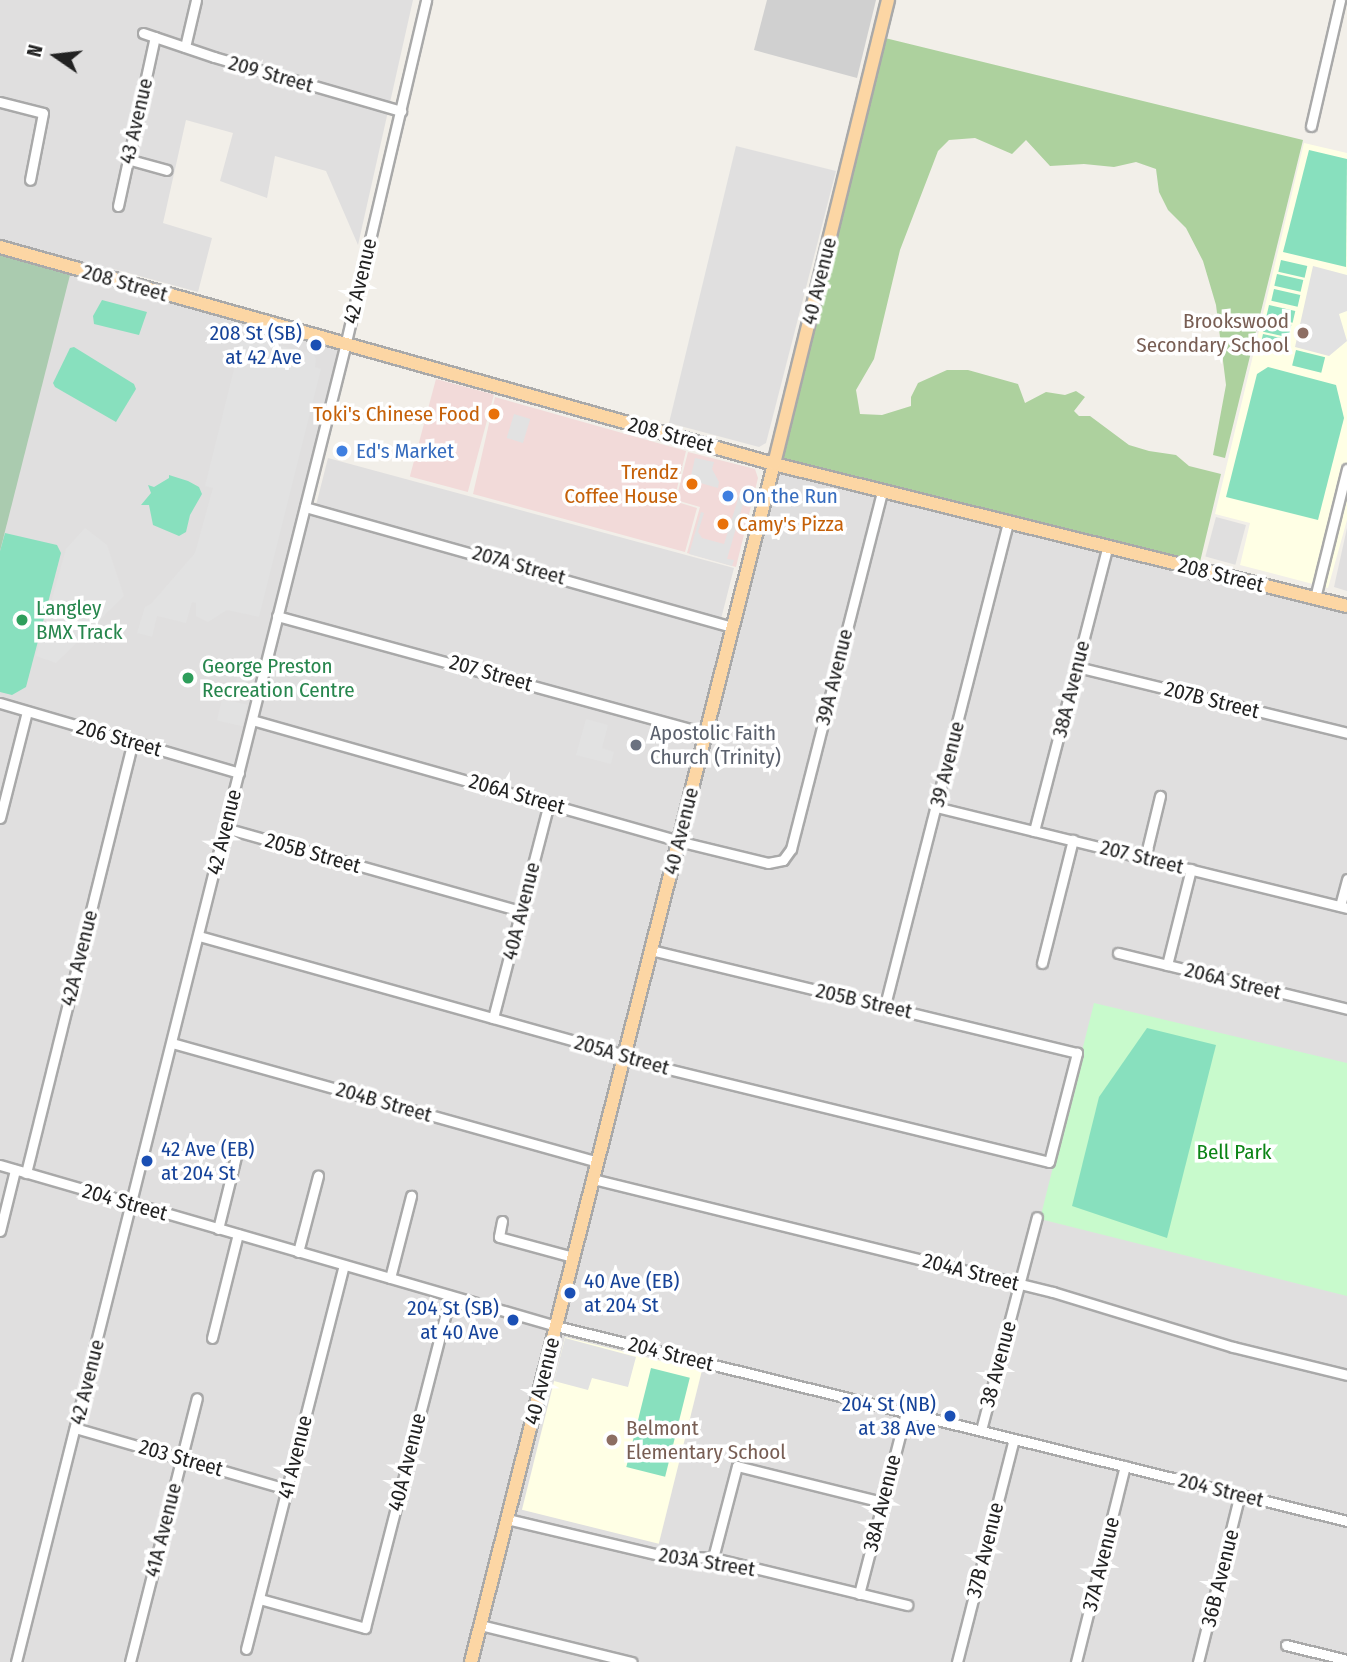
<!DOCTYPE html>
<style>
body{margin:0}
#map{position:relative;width:1347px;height:1662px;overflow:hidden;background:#f2efe9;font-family:"Fira Sans Condensed",sans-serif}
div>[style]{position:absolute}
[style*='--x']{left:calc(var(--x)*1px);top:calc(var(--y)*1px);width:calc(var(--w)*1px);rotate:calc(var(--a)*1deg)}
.residential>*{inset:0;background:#e0dfdf;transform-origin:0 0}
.commercial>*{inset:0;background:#f2dad9;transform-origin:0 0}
.education>*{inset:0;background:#ffffe5;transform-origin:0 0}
.religious>*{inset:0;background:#d0d0d0}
.forest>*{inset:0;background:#add19e}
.cemetery>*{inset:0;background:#aacbaf}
.park>*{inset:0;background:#c8facc}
.pitch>*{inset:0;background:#88e0be;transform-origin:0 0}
.parking>*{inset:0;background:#e2e2e2;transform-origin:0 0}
.roads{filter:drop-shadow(2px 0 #a9a9a9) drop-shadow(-2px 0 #a9a9a9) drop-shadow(0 2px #a9a9a9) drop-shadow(0 -2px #a9a9a9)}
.minor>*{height:9px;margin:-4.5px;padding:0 4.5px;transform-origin:4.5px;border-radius:4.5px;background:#fff}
.major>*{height:12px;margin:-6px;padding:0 6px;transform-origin:6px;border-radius:6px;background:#fcd6a4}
.dots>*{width:19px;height:19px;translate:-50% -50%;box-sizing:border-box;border:4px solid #fff;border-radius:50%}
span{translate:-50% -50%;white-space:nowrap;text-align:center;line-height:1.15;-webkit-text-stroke:7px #fff;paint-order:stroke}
.street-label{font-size:21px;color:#222}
.education-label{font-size:21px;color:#785e54}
.right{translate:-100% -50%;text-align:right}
.left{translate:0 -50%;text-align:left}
.transit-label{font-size:21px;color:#164399}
.food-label{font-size:21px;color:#c56008}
.shop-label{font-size:21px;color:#366cbe}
.leisure-label{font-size:21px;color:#27864d}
.worship-label{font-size:21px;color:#5b616d}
.park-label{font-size:21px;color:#0c8416}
.north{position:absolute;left:21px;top:21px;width:70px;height:70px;-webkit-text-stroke:5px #fff;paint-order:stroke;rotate:284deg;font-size:19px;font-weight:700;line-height:28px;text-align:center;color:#222}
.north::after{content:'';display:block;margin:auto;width:24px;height:32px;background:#222;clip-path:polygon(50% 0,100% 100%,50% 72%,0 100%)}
</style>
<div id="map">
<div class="residential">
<i style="clip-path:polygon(0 0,413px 0,358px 245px,326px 171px,275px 156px,267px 198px,220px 181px,233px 133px,186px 120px,163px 223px,212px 238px,198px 292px,110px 268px,345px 346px,305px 507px,315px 509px,328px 458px,734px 568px,720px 623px,732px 627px,774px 464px,1347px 604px,1347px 1662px,0 1662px)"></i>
<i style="clip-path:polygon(736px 146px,836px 171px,766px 443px,759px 447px,669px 423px)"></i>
<i style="left:1216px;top:517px;width:31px;height:41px;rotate:15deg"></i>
<i style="clip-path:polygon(1347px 528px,1347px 591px,1334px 587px)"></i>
</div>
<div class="commercial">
<i style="left:436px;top:379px;width:60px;height:101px;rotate:15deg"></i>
<i style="clip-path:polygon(495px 397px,686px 451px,674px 501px,697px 508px,685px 552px,473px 494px)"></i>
<i style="clip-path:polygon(688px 452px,755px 469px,758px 478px,736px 567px,687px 553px,700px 507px,676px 500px)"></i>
</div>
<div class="education">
<i style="clip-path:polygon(1304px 143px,1347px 153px,1347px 520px,1328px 588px,1240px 565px,1250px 523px,1215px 514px)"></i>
<i style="left:565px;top:1337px;width:141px;height:178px;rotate:14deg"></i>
</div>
<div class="religious">
<i style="clip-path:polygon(767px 0,876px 0,857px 78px,754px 50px)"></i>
</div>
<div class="forest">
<i style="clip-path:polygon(885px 38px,1303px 140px,1225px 458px,1213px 455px,1226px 385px,1216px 305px,1203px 261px,1186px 228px,1168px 210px,1159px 192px,1156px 169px,1136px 162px,1114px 167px,1084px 164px,1050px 166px,1026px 140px,1012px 154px,975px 138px,949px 140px,938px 151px,900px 250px,874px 359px,856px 390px,860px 414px,882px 415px,911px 406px,911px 397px,918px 383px,947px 370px,968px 370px,1018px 384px,1025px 403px,1046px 392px,1065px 395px,1076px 391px,1085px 397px,1074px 411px,1079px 416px,1090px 416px,1129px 445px,1149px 451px,1176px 455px,1189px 466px,1221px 474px,1200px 562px,779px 461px)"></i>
</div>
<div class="cemetery">
<i style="clip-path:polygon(0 255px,70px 275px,0 551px)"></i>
</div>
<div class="park">
<i style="clip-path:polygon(1094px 1003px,1347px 1063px,1347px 1296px,1040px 1219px)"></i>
</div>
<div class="pitch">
<i style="clip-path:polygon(1309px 150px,1347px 159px,1346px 267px,1283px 252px)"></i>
<i style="left:1281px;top:260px;width:27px;height:12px;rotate:13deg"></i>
<i style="left:1277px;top:274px;width:27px;height:12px;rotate:13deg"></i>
<i style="left:1274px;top:289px;width:27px;height:12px;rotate:13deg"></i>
<i style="clip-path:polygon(102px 300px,147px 312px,139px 335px,94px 324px,93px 316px)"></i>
<i style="left:1269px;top:305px;width:27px;height:12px;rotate:13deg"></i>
<i style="left:1266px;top:319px;width:26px;height:13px;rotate:13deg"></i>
<i style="left:1263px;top:334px;width:26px;height:13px;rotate:13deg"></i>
<i style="clip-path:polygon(74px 347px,134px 384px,136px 389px,116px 422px,55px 387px,53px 383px,70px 348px)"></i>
<i style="left:1296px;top:350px;width:30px;height:16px;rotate:14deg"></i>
<i style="clip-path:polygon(1268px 367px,1336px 385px,1344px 418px,1318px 520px,1226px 497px,1257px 374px)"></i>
<i style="clip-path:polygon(169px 475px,188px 481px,199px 487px,202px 494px,190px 515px,186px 532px,179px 536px,153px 525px,149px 505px,141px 505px,151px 493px,148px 485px,154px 487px,169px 478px)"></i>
<i style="clip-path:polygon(5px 533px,57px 545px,61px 553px,26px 687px,12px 695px,0 692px,0 551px)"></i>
<i style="clip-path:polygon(1147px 1028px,1216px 1045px,1167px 1238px,1072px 1206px,1099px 1097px)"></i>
<i style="left:651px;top:1368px;width:40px;height:102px;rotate:14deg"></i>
</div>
<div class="parking">
<i style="clip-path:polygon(1313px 266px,1347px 275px,1347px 311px,1339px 314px,1347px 341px,1329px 356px,1295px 347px)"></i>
<i style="clip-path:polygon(250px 338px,313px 354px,316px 359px,315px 367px,321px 369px,259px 617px,227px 610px,208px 622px,196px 616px,196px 603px,192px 602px,186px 623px,157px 616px,152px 637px,137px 633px,145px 607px,151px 604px,195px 553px,213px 488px,205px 486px,241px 341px,248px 343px)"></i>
<i style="left:514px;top:414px;width:17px;height:25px;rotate:17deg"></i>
<i style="clip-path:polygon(695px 458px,714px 462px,712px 469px,719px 482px,718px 488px,690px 480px)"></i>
<i style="clip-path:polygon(739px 496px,745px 497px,727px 559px,734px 560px,732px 566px,689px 554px,701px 512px,704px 513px,698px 532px,702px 538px,724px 544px)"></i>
<i style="clip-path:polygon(85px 528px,107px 545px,124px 596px,56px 663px,36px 656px,66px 549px)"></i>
<i style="clip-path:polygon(239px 660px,252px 663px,247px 684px,236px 681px,238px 673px,233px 672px)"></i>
<i style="left:222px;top:699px;width:26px;height:22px;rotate:13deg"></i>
<i style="clip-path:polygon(586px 719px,608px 725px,602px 748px,614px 752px,611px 764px,576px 755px)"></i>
<i style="clip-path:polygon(565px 1338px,636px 1357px,628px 1387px,592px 1378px,588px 1390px,554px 1381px)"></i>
</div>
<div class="roads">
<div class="minor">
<i style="--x:143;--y:33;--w:75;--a:18.7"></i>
<i style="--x:214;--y:57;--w:195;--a:16.1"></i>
<i style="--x:185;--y:47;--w:48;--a:-76.8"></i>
<i style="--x:0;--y:102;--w:44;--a:14.3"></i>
<i style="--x:43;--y:113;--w:68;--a:101"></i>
<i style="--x:1311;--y:126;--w:129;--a:-77"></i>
<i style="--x:127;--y:159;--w:41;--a:15.4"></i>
<i style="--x:118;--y:206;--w:173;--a:-77.7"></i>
<i style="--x:305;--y:507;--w:444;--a:15.7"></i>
<i style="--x:1315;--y:598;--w:133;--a:-76.1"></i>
<i style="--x:277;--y:616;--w:444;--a:15.3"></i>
<i style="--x:1077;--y:667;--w:278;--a:13.7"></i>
<i style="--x:0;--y:703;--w:249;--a:16.3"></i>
<i style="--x:252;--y:720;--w:451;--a:15.8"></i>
<i style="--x:686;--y:843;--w:84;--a:13.7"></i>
<i style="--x:768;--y:863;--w:15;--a:-11"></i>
<i style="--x:783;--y:860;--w:14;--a:-54"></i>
<i style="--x:791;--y:849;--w:368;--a:-75.7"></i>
<i style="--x:936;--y:807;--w:423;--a:13.8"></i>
<i style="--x:0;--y:818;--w:110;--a:-75.8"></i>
<i style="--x:225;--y:828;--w:307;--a:15.7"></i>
<i style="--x:1034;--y:831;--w:292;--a:-75.5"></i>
<i style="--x:1145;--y:858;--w:64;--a:-76.4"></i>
<i style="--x:1340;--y:906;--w:28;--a:-75"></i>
<i style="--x:199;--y:936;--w:434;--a:15.6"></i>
<i style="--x:617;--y:1053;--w:16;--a:27"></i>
<i style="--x:631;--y:1060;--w:430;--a:13.7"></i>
<i style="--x:1049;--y:1162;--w:113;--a:-75.6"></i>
<i style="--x:1077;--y:1053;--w:439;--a:-166.4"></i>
<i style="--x:1118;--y:953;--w:236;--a:13.7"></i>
<i style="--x:1042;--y:963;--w:127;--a:-75.9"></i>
<i style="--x:1167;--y:965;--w:99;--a:-76"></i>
<i style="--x:885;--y:1005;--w:497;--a:-75.7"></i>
<i style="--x:493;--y:1018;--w:222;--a:-75.4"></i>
<i style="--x:172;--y:1043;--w:441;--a:15.6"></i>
<i style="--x:0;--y:1165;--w:579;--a:16.15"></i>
<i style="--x:556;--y:1326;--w:815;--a:13.85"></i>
<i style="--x:26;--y:1173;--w:444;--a:-76.1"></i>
<i style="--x:593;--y:1179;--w:474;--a:13.8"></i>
<i style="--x:1053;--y:1292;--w:188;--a:17"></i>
<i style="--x:1233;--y:1347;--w:117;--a:13.8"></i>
<i style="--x:502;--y:1221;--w:16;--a:101"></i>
<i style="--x:499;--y:1237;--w:77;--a:15.1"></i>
<i style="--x:218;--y:1229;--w:79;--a:-76.1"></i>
<i style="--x:0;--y:1231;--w:63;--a:-76.2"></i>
<i style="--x:298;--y:1252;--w:79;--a:-75.3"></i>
<i style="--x:390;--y:1278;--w:85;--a:-75.6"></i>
<i style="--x:212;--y:1338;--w:107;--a:-76"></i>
<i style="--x:75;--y:1428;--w:221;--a:16.1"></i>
<i style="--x:981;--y:1430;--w:220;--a:-75.3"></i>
<i style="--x:507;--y:1519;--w:156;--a:13.3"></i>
<i style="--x:659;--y:1555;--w:54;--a:3.2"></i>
<i style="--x:713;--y:1558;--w:200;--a:13.6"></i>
<i style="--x:713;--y:1558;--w:95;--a:-75.4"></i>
<i style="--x:737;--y:1466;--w:149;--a:13.9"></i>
<i style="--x:859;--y:1594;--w:188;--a:-75.5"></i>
<i style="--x:260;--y:1599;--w:109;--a:15.4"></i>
<i style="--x:365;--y:1628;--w:343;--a:-75.6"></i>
<i style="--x:480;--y:1625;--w:156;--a:13.7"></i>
<i style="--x:1286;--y:1645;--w:63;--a:13.8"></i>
<i style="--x:246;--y:1649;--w:396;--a:-75.7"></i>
<i style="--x:16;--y:1662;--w:1357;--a:-75.96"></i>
<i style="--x:345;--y:346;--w:355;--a:-76.8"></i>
<i style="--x:130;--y:1662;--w:272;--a:-75.8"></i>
<i style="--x:957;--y:1662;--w:230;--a:-75.7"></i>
<i style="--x:1076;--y:1662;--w:202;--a:-76"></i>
<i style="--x:1198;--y:1662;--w:173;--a:-76"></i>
</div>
<div class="major">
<i style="--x:0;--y:247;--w:804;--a:15.66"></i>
<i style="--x:774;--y:464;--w:590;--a:13.92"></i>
<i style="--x:471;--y:1662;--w:1236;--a:-75.81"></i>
<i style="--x:774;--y:464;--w:478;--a:-76.2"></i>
</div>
</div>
<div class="dots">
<i style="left:1303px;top:333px;background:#8d6e63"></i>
<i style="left:316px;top:345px;background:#1a4fb4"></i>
<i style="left:494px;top:414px;background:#e8710a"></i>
<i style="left:342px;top:451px;background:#3f7fe0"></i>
<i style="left:692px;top:484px;background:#e8710a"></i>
<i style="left:728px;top:496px;background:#3f7fe0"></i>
<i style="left:723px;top:524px;background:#e8710a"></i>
<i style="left:22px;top:620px;background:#2e9e5b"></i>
<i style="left:188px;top:678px;background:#2e9e5b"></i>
<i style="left:636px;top:745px;background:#6b7280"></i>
<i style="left:147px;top:1161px;background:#1a4fb4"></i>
<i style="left:570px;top:1293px;background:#1a4fb4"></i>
<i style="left:513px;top:1320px;background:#1a4fb4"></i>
<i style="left:950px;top:1416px;background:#1a4fb4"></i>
<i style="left:612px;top:1440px;background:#8d6e63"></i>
</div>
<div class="street-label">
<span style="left:271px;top:74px;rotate:16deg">209 Street</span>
<span style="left:136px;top:121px;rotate:-77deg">43 Avenue</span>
<span style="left:360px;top:281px;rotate:-77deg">42 Avenue</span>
<span style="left:819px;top:281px;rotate:-76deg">40 Avenue</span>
<span style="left:125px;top:283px;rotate:16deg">208 Street</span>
<span style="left:671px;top:435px;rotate:15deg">208 Street</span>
<span style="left:519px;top:565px;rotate:16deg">207A Street</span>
<span style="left:1221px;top:575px;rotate:14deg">208 Street</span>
<span style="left:491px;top:673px;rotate:16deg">207 Street</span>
<span style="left:834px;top:677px;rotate:-76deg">39A Avenue</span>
<span style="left:1071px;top:689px;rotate:-76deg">38A Avenue</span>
<span style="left:1212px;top:700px;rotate:14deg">207B Street</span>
<span style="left:119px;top:738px;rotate:16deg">206 Street</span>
<span style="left:947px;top:764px;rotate:-76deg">39 Avenue</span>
<span style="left:517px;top:794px;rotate:16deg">206A Street</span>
<span style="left:681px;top:831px;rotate:-76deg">40 Avenue</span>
<span style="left:224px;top:832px;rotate:-76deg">42 Avenue</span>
<span style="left:313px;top:853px;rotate:16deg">205B Street</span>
<span style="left:1142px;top:857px;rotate:14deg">207 Street</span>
<span style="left:521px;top:911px;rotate:-76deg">40A Avenue</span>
<span style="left:79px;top:958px;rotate:-76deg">42A Avenue</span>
<span style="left:1233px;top:981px;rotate:14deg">206A Street</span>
<span style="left:864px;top:1001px;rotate:13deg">205B Street</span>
<span style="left:622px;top:1055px;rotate:16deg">205A Street</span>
<span style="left:384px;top:1102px;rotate:16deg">204B Street</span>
<span style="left:125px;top:1202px;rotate:16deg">204 Street</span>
<span style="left:971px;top:1272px;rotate:14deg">204A Street</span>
<span style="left:671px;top:1354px;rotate:14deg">204 Street</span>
<span style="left:998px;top:1364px;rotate:-75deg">38 Avenue</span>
<span style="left:542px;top:1381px;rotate:-76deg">40 Avenue</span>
<span style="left:87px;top:1382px;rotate:-76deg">42 Avenue</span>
<span style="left:295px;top:1457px;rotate:-76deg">41 Avenue</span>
<span style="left:181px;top:1458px;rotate:16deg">203 Street</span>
<span style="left:407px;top:1462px;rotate:-76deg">40A Avenue</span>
<span style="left:1221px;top:1490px;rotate:14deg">204 Street</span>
<span style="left:882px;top:1503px;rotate:-76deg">38A Avenue</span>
<span style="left:163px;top:1530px;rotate:-76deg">41A Avenue</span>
<span style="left:985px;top:1550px;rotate:-76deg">37B Avenue</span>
<span style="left:707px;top:1562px;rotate:9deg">203A Street</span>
<span style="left:1101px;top:1564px;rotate:-76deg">37A Avenue</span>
<span style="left:1220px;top:1578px;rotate:-76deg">36B Avenue</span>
</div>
<div class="education-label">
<span class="right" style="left:1289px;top:333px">Brookswood<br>Secondary School</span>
<span class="left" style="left:626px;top:1440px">Belmont<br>Elementary School</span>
</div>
<div class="transit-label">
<span class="right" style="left:302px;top:345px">208 St (SB)<br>at 42 Ave</span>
<span class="left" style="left:161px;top:1161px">42 Ave (EB)<br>at 204 St</span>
<span class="left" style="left:584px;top:1293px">40 Ave (EB)<br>at 204 St</span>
<span class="right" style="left:499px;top:1320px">204 St (SB)<br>at 40 Ave</span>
<span class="right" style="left:936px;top:1416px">204 St (NB)<br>at 38 Ave</span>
</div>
<div class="food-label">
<span class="right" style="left:480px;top:414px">Toki's Chinese Food</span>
<span class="right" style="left:678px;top:484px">Trendz<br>Coffee House</span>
<span class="left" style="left:737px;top:524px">Camy's Pizza</span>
</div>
<div class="shop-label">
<span class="left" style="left:356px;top:451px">Ed's Market</span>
<span class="left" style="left:742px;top:496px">On the Run</span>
</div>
<div class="leisure-label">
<span class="left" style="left:36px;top:620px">Langley<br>BMX Track</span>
<span class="left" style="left:202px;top:678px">George Preston<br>Recreation Centre</span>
</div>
<div class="worship-label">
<span class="left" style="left:650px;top:745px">Apostolic Faith<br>Church (Trinity)</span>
</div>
<div class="park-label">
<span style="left:1234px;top:1152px">Bell Park</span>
</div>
<div class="north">N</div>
</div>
